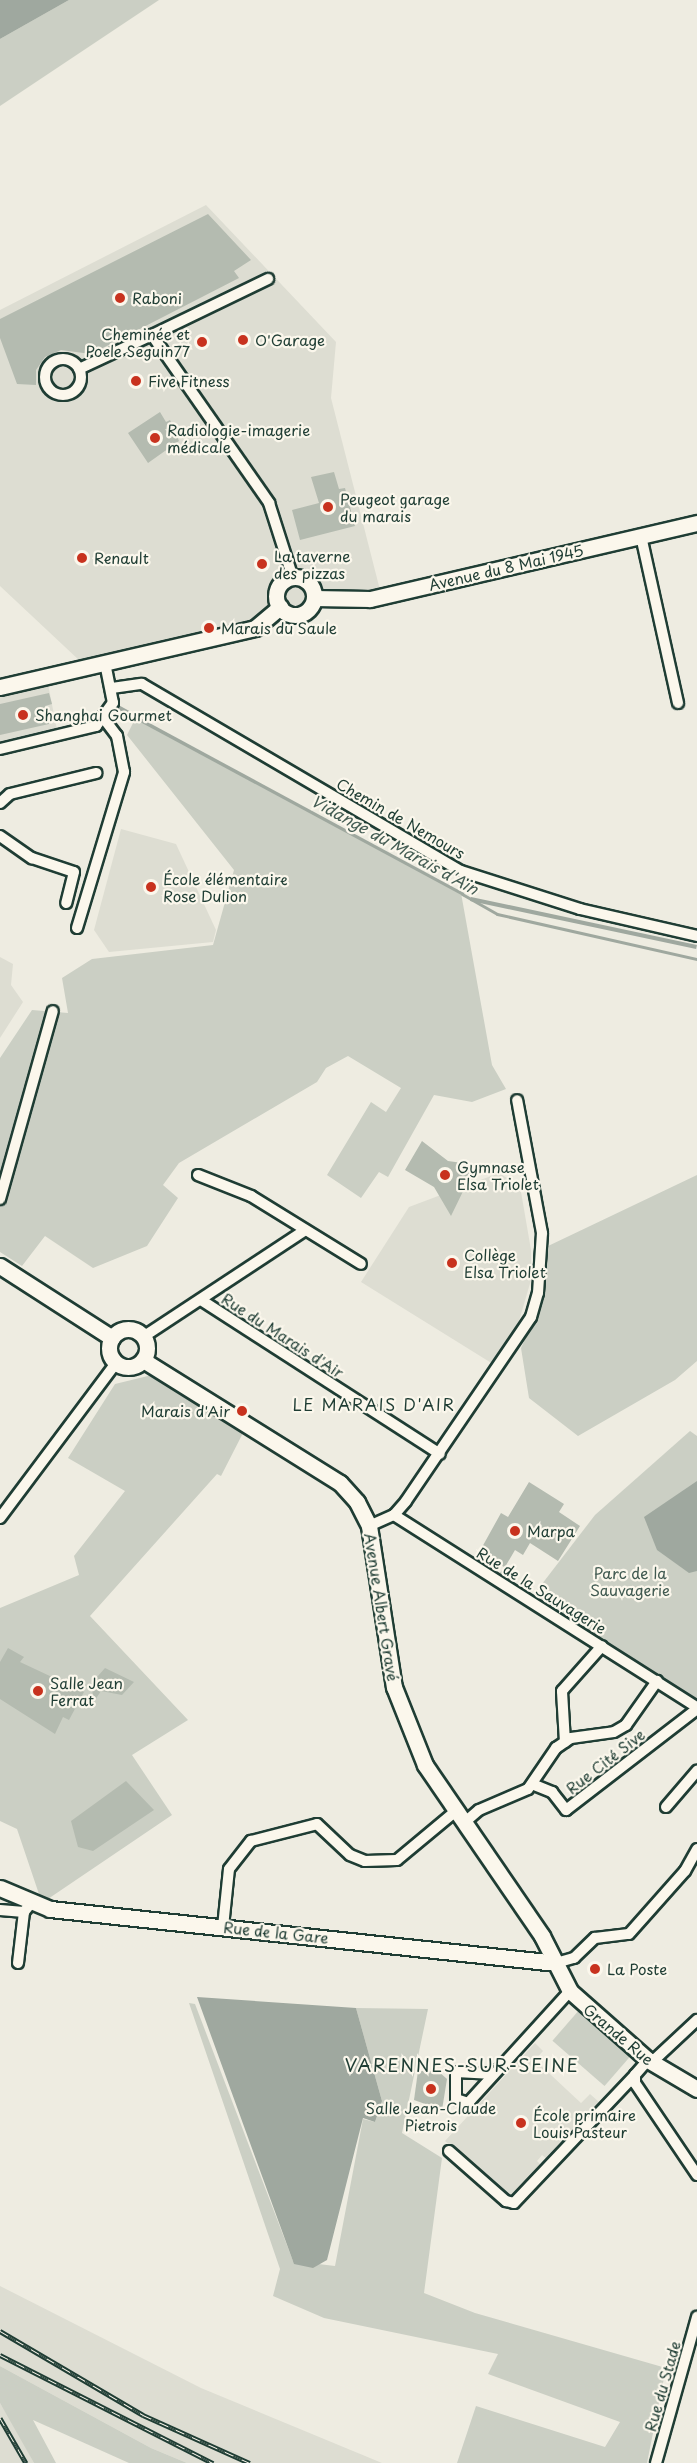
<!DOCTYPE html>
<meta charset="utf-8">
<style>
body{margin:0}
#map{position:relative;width:697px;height:2463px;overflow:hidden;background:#eeece1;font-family:"Playpen Sans",sans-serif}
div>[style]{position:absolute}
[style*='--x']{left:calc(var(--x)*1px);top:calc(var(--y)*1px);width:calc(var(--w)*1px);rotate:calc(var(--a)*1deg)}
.built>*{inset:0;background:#ddddd2}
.green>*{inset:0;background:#cbcfc4;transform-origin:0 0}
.water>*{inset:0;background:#9fa89f;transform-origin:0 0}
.stream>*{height:3px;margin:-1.5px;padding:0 1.5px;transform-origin:1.5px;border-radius:1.5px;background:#9fa89f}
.building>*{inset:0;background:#b4bbb0}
.roads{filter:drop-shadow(2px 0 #1f3d34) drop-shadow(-2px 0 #1f3d34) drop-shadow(0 2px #1f3d34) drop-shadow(0 -2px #1f3d34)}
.street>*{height:10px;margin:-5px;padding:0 5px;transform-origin:5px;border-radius:5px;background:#fbf7ec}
.street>.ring{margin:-5px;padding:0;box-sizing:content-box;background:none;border:10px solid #fbf7ec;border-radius:50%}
.secondary>*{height:15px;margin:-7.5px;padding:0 7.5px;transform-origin:7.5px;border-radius:7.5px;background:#fbf7ec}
.secondary>.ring{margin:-7.5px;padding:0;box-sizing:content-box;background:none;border:15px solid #fbf7ec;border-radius:50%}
.rail>*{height:5px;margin-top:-2.5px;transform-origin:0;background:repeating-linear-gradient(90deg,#fbf7ec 0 9px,#1f3d34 0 18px);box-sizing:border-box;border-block:2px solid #1f3d34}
.dots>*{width:16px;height:16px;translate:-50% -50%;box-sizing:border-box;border:3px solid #fbf7ec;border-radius:50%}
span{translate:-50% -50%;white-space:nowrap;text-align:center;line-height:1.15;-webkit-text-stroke:4.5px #fbf7ec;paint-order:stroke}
.poi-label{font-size:15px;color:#1f3d34}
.left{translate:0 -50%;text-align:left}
.right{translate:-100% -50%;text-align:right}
.street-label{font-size:15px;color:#1f3d34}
.park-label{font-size:15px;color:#415a51}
.water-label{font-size:16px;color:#455d54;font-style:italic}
.neighbourhood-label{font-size:16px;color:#1f3d34;letter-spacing:1.5px}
.quarter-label{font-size:18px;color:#1f3d34;letter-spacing:1.5px}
</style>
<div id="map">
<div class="built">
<i style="clip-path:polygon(206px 205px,336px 342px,331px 398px,380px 590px,80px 661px,0 586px,0 310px)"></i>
<i style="clip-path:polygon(48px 684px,59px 740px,0 754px,0 695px)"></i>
<i style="clip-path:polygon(121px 829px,176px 844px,216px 930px,213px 942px,109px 952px,94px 930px)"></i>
<i style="clip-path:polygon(0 957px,13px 964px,11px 985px,23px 1002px,0 1038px)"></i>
<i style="clip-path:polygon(499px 1173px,520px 1186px,531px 1250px,531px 1280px,519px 1321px,493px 1364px,361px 1282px,409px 1207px)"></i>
<i style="clip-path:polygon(535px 2043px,543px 2051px,535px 2060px,567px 2090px,581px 2103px,590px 2094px,599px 2102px,547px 2159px,542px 2155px,537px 2161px,541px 2165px,510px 2198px,445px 2141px)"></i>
<i style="clip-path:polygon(0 2286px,201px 2388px,382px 2463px,187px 2463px,151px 2448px,0 2366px)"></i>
<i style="clip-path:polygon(0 2403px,19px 2433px,34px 2463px,0 2463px)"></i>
</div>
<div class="green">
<i style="clip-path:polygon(69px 0,159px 0,0 106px,0 39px)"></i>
<i style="clip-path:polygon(136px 717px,461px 893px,492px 1065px,506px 1089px,472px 1102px,434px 1095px,388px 1177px,379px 1172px,361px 1198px,327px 1175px,371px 1102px,386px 1112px,401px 1088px,348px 1056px,326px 1068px,317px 1082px,179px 1163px,163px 1185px,178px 1198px,147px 1246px,93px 1268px,45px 1236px,22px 1266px,0 1252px,0 1058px,32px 1010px,68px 1013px,62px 978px,92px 959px,213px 945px,234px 870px,127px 735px)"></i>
<i style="clip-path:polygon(697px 1175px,697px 1361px,675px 1380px,578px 1436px,529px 1398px,521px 1348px,543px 1300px,546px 1247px)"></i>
<i style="clip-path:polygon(152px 1375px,244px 1431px,221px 1476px,217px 1474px,90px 1616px,188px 1720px,132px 1755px,172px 1815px,42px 1903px,17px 1829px,0 1821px,0 1608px,79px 1575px,74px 1556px,125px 1491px,68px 1458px,115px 1384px)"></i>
<i style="clip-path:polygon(690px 1431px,697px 1436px,697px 1705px,532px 1597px,595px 1515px)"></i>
<i style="clip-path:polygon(189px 2003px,195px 2004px,293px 2261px,335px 2266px,363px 2119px,375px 2122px,382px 2101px,356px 2008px,428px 2009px,402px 2133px,442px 2158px,424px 2293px,475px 2313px,666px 2368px,647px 2463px,457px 2463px,476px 2406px,605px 2447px,620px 2422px,488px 2374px,498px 2354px,324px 2318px,273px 2296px,280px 2269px)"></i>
<i style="left:580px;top:2009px;width:69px;height:42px;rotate:41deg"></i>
<i style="clip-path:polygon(0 2366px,151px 2448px,187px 2463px,129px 2463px,33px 2420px,56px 2463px,34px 2463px,0 2403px)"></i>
</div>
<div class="water">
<i style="clip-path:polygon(0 0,69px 0,0 39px)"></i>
<i style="clip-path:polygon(118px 706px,464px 893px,465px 897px,116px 709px)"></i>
<i style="left:471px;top:897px;width:231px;height:4px;rotate:12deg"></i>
<i style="clip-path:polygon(697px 1481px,697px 1571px,689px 1573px,657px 1550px,644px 1517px)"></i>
<i style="clip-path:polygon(197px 1997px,356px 2008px,382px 2101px,375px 2122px,363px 2118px,327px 2260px,313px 2268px,294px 2264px)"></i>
</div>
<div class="stream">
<i style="--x:114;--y:704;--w:26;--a:29"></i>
<i style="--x:462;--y:894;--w:40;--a:29.7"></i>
<i style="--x:497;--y:914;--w:205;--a:12.7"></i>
</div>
<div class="building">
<i style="clip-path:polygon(208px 214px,251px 260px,234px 271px,239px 278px,91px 354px,61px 350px,45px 357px,36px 370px,36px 385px,17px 384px,0 338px,0 319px)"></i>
<i style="clip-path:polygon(160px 412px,166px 422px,170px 420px,179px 441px,148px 463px,128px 433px)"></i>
<i style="clip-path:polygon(334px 472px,339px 489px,345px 488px,355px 526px,300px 540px,292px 510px,319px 503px,311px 477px)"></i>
<i style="clip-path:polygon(49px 693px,52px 704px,45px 706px,49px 724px,0 735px,0 704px)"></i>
<i style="clip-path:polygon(422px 1141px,448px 1161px,484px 1166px,474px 1180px,469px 1179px,451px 1216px,434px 1187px,405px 1170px)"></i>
<i style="clip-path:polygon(529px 1482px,564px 1504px,559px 1512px,580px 1526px,558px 1561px,530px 1543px,523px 1555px,515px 1550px,505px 1567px,516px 1575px,512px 1581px,500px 1573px,504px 1567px,490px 1558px,486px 1564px,476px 1558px,501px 1513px,508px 1517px)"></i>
<i style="clip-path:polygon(8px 1648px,24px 1657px,20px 1662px,84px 1692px,69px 1720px,63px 1717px,55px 1734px,0 1699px,0 1662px)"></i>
<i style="clip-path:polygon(105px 1668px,134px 1682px,122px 1695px,101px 1691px,95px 1700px,90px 1685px)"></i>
<i style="clip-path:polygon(126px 1781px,154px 1810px,93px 1851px,78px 1847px,71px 1821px)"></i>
<i style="clip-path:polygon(418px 2071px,438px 2071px,447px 2079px,442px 2110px,414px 2100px)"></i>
</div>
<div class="roads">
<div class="street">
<i style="--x:152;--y:335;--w:129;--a:-25.8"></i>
<i class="ring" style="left:45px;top:359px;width:26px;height:26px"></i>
<i style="--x:79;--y:369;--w:81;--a:-25"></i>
<i style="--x:152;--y:335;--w:205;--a:55.1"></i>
<i style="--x:269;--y:503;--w:79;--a:72.3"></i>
<i style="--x:641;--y:536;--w:171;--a:77.5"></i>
<i style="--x:112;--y:688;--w:30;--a:-8"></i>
<i style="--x:142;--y:684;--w:370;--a:30.4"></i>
<i style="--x:461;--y:871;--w:125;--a:17.7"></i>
<i style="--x:580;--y:909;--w:120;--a:13"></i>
<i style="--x:0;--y:749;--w:99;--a:-13.5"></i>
<i style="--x:96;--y:726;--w:29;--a:-54"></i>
<i style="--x:113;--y:703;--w:41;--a:-101.3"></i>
<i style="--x:0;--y:803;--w:13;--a:-42"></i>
<i style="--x:10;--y:794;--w:89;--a:-13.7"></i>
<i style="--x:0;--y:836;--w:39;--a:35"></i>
<i style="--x:32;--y:858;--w:44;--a:18.4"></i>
<i style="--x:74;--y:872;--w:32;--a:104"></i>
<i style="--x:77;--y:928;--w:163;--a:-73.2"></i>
<i style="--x:124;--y:772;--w:37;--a:-101"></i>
<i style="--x:117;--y:736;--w:21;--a:-127"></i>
<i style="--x:198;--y:1175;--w:57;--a:21.6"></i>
<i style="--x:251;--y:1196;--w:129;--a:31.7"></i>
<i style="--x:0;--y:1199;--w:195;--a:-74.3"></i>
<i style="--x:201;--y:1300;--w:284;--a:32.8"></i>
<i style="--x:143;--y:1337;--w:194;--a:-33.4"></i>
<i style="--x:394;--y:1515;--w:359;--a:32.4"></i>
<i style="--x:0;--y:1518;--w:194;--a:-53.2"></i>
<i style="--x:369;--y:1526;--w:27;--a:-24"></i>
<i style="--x:394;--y:1515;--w:18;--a:-49"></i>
<i style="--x:406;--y:1501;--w:222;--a:-55.8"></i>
<i style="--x:531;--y:1317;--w:25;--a:-74"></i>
<i style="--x:538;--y:1293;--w:60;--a:-86.2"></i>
<i style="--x:542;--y:1233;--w:135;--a:-100.6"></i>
<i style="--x:565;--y:1742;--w:51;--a:-93.4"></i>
<i style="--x:562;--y:1691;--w:60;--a:-48.4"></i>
<i style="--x:532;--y:1784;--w:22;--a:22"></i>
<i style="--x:552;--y:1792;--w:23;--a:52"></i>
<i style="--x:566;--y:1810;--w:165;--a:-37.6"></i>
<i style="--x:666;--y:1807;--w:48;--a:-49.3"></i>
<i style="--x:465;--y:1822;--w:18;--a:-41"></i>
<i style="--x:479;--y:1810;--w:53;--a:-23.2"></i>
<i style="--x:528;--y:1789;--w:50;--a:-55.7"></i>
<i style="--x:556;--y:1748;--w:18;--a:-34"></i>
<i style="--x:571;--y:1738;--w:43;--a:-7.9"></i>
<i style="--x:614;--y:1732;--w:14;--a:-30"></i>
<i style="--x:626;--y:1725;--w:54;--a:-54.8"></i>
<i style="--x:0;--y:1910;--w:24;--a:5"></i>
<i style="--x:223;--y:1927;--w:58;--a:-84.1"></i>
<i style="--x:229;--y:1869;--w:36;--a:-52"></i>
<i style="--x:251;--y:1841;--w:68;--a:-14.4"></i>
<i style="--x:317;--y:1824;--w:45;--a:43.2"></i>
<i style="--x:350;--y:1855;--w:16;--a:22"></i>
<i style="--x:365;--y:1861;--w:32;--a:-2"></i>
<i style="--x:397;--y:1860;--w:78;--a:-39.8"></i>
<i style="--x:18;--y:1963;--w:51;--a:-83.3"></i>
<i style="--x:24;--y:1912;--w:11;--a:-52"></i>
<i style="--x:556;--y:1963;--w:19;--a:-16"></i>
<i style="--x:574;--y:1958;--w:29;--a:-44"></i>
<i style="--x:595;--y:1938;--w:34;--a:-7"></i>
<i style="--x:629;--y:1934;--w:84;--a:-48.4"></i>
<i style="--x:685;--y:1871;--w:25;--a:-61"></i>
<i style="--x:648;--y:2060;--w:20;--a:131"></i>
<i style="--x:635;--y:2075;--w:8;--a:90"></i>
<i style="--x:635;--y:2083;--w:111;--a:56"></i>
<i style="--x:652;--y:2062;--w:62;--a:-43"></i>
<i style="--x:493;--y:2074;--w:37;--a:-177"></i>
<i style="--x:456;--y:2072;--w:27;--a:90"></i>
<i style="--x:456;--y:2099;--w:13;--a:18"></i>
<i style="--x:468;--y:2103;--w:151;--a:-47.7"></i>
<i style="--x:449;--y:2151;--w:76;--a:41.3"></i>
<i style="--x:506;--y:2201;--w:8;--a:14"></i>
<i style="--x:514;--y:2203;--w:176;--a:-46.6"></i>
<i style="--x:656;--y:2463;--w:152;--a:-74.3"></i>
</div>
<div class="secondary">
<i class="ring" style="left:276px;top:577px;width:23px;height:23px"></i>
<i style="--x:314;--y:598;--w:56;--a:1"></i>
<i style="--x:370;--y:599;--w:336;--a:-13.1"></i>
<i style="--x:0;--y:687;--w:262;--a:-13"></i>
<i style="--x:255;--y:628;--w:33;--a:-40"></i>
<i style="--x:0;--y:1266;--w:133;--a:32.7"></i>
<i class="ring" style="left:109px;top:1329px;width:23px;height:23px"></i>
<i style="--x:143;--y:1360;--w:232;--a:32"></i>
<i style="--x:340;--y:1483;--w:25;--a:48"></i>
<i style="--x:357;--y:1502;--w:27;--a:63"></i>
<i style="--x:369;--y:1526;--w:163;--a:81.2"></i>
<i style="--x:394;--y:1687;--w:84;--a:68.3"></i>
<i style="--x:425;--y:1765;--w:207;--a:55.6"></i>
<i style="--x:542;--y:1936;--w:62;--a:63"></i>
<i style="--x:570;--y:1991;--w:104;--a:41.5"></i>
<i style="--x:648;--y:2060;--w:57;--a:30.6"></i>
<i style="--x:0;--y:1888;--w:54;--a:22.8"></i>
<i style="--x:50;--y:1909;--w:509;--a:6.09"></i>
</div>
</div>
<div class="rail">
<i style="--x:0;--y:2331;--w:166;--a:30.4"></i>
<i style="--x:143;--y:2415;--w:117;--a:24.2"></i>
<i style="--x:0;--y:2355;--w:239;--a:26.9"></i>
<i style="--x:0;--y:2418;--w:52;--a:60"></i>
</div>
<div class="dots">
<i style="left:120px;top:298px;background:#c8321e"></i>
<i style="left:243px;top:340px;background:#c8321e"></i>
<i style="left:202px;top:342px;background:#c8321e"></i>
<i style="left:136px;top:381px;background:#c8321e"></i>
<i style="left:155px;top:438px;background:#c8321e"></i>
<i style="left:328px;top:507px;background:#c8321e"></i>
<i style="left:82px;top:558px;background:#c8321e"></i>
<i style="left:262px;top:564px;background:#c8321e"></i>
<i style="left:209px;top:628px;background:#c8321e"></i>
<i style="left:23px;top:715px;background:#c8321e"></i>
<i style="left:151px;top:887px;background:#c8321e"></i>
<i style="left:445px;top:1175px;background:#c8321e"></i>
<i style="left:452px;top:1263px;background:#c8321e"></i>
<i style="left:242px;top:1411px;background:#c8321e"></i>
<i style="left:515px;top:1531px;background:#c8321e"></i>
<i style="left:38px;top:1691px;background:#c8321e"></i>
<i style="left:595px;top:1969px;background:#c8321e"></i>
<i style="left:431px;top:2089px;background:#c8321e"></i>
<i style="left:521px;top:2123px;background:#c8321e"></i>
</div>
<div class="poi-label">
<span class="left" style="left:132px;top:298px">Raboni</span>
<span class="right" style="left:190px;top:342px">Cheminée et<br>Poele Seguin77</span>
<span class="left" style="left:255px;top:340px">O'Garage</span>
<span class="left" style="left:148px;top:381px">Five Fitness</span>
<span class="left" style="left:167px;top:438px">Radiologie-imagerie<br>médicale</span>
<span class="left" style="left:340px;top:507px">Peugeot garage<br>du marais</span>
<span class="left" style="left:274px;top:564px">La taverne<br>des pizzas</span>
<span class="left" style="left:94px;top:558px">Renault</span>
<span class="left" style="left:221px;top:628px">Marais du Saule</span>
<span class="left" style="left:35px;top:715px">Shanghai Gourmet</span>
<span class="left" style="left:163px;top:887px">École élémentaire<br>Rose Dulion</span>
<span class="left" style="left:457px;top:1175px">Gymnase<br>Elsa Triolet</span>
<span class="left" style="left:464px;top:1263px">Collège<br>Elsa Triolet</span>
<span class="right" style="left:230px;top:1411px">Marais d'Air</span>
<span class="left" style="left:527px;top:1531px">Marpa</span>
<span class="left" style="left:50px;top:1691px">Salle Jean<br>Ferrat</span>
<span class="left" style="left:607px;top:1969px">La Poste</span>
<span style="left:431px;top:2116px">Salle Jean-Claude<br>Pietrois</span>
<span class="left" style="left:533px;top:2123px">École primaire<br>Louis Pasteur</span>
</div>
<div class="street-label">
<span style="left:506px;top:567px;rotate:-13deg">Avenue du 8 Mai 1945</span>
<span style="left:401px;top:818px;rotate:30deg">Chemin de Nemours</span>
<span style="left:283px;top:1335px;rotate:33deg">Rue du Marais d'Air</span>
<span style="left:542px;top:1590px;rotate:32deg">Rue de la Sauvagerie</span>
<span style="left:382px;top:1607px;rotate:81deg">Avenue Albert Gravé</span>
<span style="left:605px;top:1761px;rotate:-38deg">Rue Cité Sive</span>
<span style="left:276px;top:1932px;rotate:6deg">Rue de la Gare</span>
<span style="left:619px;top:2034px;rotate:40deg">Grande Rue</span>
<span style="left:662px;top:2386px;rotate:-74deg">Rue du Stade</span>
</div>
<div class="park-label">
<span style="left:630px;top:1581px">Parc de la<br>Sauvagerie</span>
</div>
<div class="water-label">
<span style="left:395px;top:844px;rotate:29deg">Vidange du Marais d'Ain</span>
</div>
<div class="neighbourhood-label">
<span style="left:374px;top:1404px">LE MARAIS D'AIR</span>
</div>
<div class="quarter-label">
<span style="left:462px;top:2065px">VARENNES-SUR-SEINE</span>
</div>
</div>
